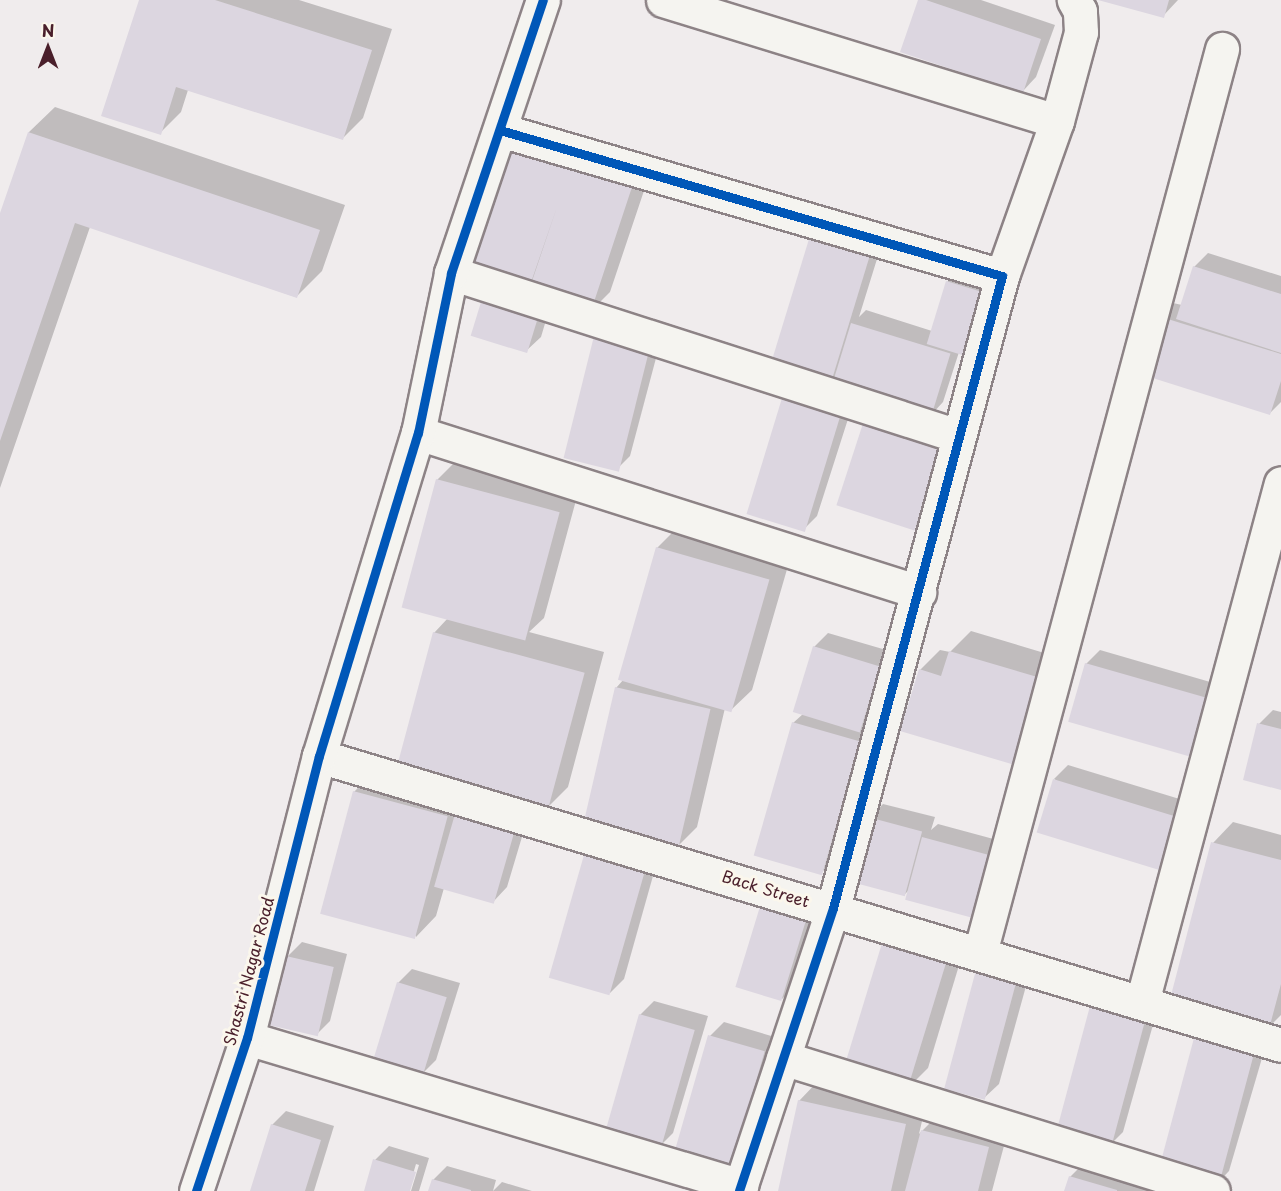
<!DOCTYPE html>
<style>
body{margin:0}
#map{position:relative;width:1281px;height:1191px;overflow:hidden;background:#f0eced;font-family:"Playpen Sans",sans-serif}
div>[style]{position:absolute}
[style*='--x']{left:calc(var(--x)*1px);top:calc(var(--y)*1px);width:calc(var(--w)*1px);rotate:calc(var(--a)*1deg)}
.shadow>*{inset:0;background:#0003}
.building>*{inset:0;background:#dcd6e0;transform-origin:0 0}
.roads{filter:drop-shadow(2px 0 #8d8386) drop-shadow(-2px 0 #8d8386) drop-shadow(0 2px #8d8386) drop-shadow(0 -2px #8d8386)}
.minor>*{height:33px;margin:-16.5px;padding:0 16.5px;transform-origin:16.5px;border-radius:16.5px;background:#f5f4f0}
.cycleway>*{height:9px;margin:-4.5px;padding:0 4.5px;transform-origin:4.5px;border-radius:4.5px;background:#0057b8}
span{translate:-50% -50%;white-space:nowrap;text-align:center;line-height:1.15;-webkit-text-stroke:6px #fbf7ec;paint-order:stroke}
.street-label{font-size:16px;color:#4a1f2b}
.north{position:absolute;left:18px;top:18px;width:60px;height:60px;-webkit-text-stroke:4px #fbf7ec;paint-order:stroke;rotate:0deg;font-size:16px;font-weight:700;line-height:24px;text-align:center;color:#4a1f2b}
.north::after{content:'';display:block;margin:auto;width:21px;height:27px;background:#4a1f2b;clip-path:polygon(50% 0,100% 100%,50% 72%,0 100%)}
</style>
<div id="map">
<div class="shadow">
<i style="clip-path:polygon(140px 0,299px 0,392px 29px,363px 118px,342px 139px,188px 90px,181px 112px,160px 133px)"></i>
<i style="clip-path:polygon(919px 0,981px 0,1055px 25px,1036px 77px,1022px 92px)"></i>
<i style="clip-path:polygon(1104px 0,1178px 0,1163px 16px)"></i>
<i style="clip-path:polygon(55px 107px,345px 205px,322px 271px,296px 297px,90px 227px,0 488px,0 218px,29px 132px)"></i>
<i style="clip-path:polygon(529px 119px,654px 161px,610px 292px,590px 312px,552px 300px,541px 337px,526px 351px,509px 139px)"></i>
<i style="clip-path:polygon(825px 225px,882px 243px,859px 317px,866px 310px,932px 331px,947px 282px,961px 268px,994px 278px,975px 339px,959px 352px,943px 402px,932px 414px,928px 513px,914px 528px,868px 412px,856px 394px,817px 516px,803px 530px,788px 386px,770px 369px,811px 239px)"></i>
<i style="clip-path:polygon(1208px 253px,1281px 276px,1281px 402px,1270px 413px,1159px 317px,1173px 303px,1182px 305px,1194px 267px)"></i>
<i style="clip-path:polygon(611px 315px,664px 328px,630px 456px,616px 470px)"></i>
<i style="clip-path:polygon(458px 459px,578px 493px,544px 618px,529px 632px,604px 652px,568px 787px,547px 808px,434px 633px,448px 618px,437px 480px)"></i>
<i style="clip-path:polygon(678px 527px,790px 559px,752px 690px,731px 710px,725px 708px,697px 827px,676px 848px,616px 688px,624px 679px,657px 548px)"></i>
<i style="clip-path:polygon(971px 631px,1071px 661px,1025px 767px,920px 670px,940px 650px,950px 652px)"></i>
<i style="clip-path:polygon(828px 633px,893px 652px,842px 852px,821px 873px,793px 723px,803px 714px,814px 647px)"></i>
<i style="clip-path:polygon(1100px 650px,1224px 686px,1208px 744px,1086px 664px)"></i>
<i style="clip-path:polygon(1273px 710px,1281px 712px,1281px 788px,1259px 724px)"></i>
<i style="clip-path:polygon(1068px 765px,1196px 804px,1179px 857px,1054px 779px)"></i>
<i style="clip-path:polygon(374px 771px,530px 810px,507px 887px,493px 902px,444px 888px,436px 916px,416px 937px,354px 792px)"></i>
<i style="clip-path:polygon(883px 804px,935px 817px,931px 830px,938px 824px,1012px 844px,982px 918px,910px 889px,904px 895px,869px 818px)"></i>
<i style="clip-path:polygon(1233px 822px,1281px 835px,1281px 1015px,1269px 1027px,1213px 843px)"></i>
<i style="clip-path:polygon(660px 851px,624px 979px,610px 993px,552px 977px)"></i>
<i style="clip-path:polygon(821px 900px,796px 985px,782px 999px,738px 986px)"></i>
<i style="clip-path:polygon(905px 920px,967px 939px,928px 1068px,908px 1088px)"></i>
<i style="clip-path:polygon(302px 942px,347px 954px,330px 1021px,316px 1035px,270px 1024px,288px 956px)"></i>
<i style="clip-path:polygon(1031px 968px,999px 1084px,984px 1098px,977px 971px)"></i>
<i style="clip-path:polygon(412px 969px,460px 983px,436px 1060px,422px 1074px,398px 983px)"></i>
<i style="clip-path:polygon(1106px 993px,1158px 1007px,1123px 1132px,1109px 1146px,1092px 1007px)"></i>
<i style="clip-path:polygon(654px 1001px,708px 1016px,673px 1133px,659px 1147px,640px 1015px)"></i>
<i style="clip-path:polygon(724px 1022px,778px 1038px,745px 1154px,710px 1036px)"></i>
<i style="clip-path:polygon(1210px 1025px,1267px 1041px,1229px 1171px,1215px 1186px,1196px 1039px)"></i>
<i style="clip-path:polygon(819px 1080px,926px 1104px,919px 1134px,943px 1110px,1009px 1127px,992px 1191px,779px 1191px,799px 1101px)"></i>
<i style="clip-path:polygon(286px 1111px,334px 1126px,314px 1191px,252px 1191px,272px 1125px)"></i>
<i style="clip-path:polygon(389px 1146px,429px 1158px,419px 1191px,411px 1191px,419px 1165px,416px 1164px,408px 1191px,365px 1191px,375px 1160px)"></i>
<i style="clip-path:polygon(1091px 1156px,1208px 1191px,1066px 1191px,1070px 1177px)"></i>
<i style="clip-path:polygon(447px 1166px,496px 1180px,493px 1191px,502px 1182px,532px 1191px,430px 1191px,433px 1180px)"></i>
</div>
<div class="building">
<i style="clip-path:polygon(139px 0,215px 0,372px 50px,343px 140px,176px 87px,161px 135px,101px 116px)"></i>
<i style="clip-path:polygon(918px 0,926px 0,1041px 39px,1023px 93px,900px 52px)"></i>
<i style="clip-path:polygon(1098px 0,1169px 0,1164px 18px)"></i>
<i style="clip-path:polygon(28px 132px,320px 230px,297px 298px,75px 223px,0 441px,0 213px)"></i>
<i style="clip-path:polygon(507px 138px,634px 181px,590px 314px,528px 293px,557px 207px,528px 291px,463px 270px)"></i>
<i style="left:809px;top:239px;width:63px;height:137px;rotate:17deg"></i>
<i style="clip-path:polygon(1193px 266px,1281px 294px,1281px 353px,1176px 319px)"></i>
<i style="left:946px;top:281px;width:37px;height:66px;rotate:17deg"></i>
<i style="left:485px;top:289px;width:59px;height:49px;rotate:17deg"></i>
<i style="clip-path:polygon(1158px 316px,1281px 354px,1281px 381px,1270px 415px,1140px 374px)"></i>
<i style="left:851px;top:323px;width:104px;height:68px;rotate:17deg"></i>
<i style="left:596px;top:328px;width:57px;height:134px;rotate:14deg"></i>
<i style="left:786px;top:385px;width:61px;height:135px;rotate:17deg"></i>
<i style="left:867px;top:411px;width:82px;height:99px;rotate:18deg"></i>
<i style="left:436px;top:479px;width:128px;height:133px;rotate:15deg"></i>
<i style="left:656px;top:547px;width:118px;height:138px;rotate:16deg"></i>
<i style="left:433px;top:632px;width:157px;height:142px;rotate:15deg"></i>
<i style="left:813px;top:646px;width:70px;height:69px;rotate:17deg"></i>
<i style="clip-path:polygon(949px 651px,1051px 681px,1025px 768px,900px 731px,919px 669px,941px 676px)"></i>
<i style="left:1085px;top:663px;width:131px;height:61px;rotate:16deg"></i>
<i style="left:615px;top:687px;width:98px;height:144px;rotate:13deg"></i>
<i style="left:792px;top:722px;width:71px;height:139px;rotate:16deg"></i>
<i style="clip-path:polygon(1257px 723px,1281px 729px,1281px 790px,1243px 780px)"></i>
<i style="left:1053px;top:779px;width:136px;height:56px;rotate:17deg"></i>
<i style="left:353px;top:791px;width:98px;height:127px;rotate:15deg"></i>
<i style="left:457px;top:807px;width:62px;height:83px;rotate:16deg"></i>
<i style="left:868px;top:817px;width:56px;height:67px;rotate:15deg"></i>
<i style="left:922px;top:837px;width:80px;height:65px;rotate:15deg"></i>
<i style="clip-path:polygon(1211px 842px,1281px 860px,1281px 984px,1269px 1029px,1169px 1003px)"></i>
<i style="left:586px;top:848px;width:63px;height:135px;rotate:16deg"></i>
<i style="left:762px;top:900px;width:48px;height:91px;rotate:17deg"></i>
<i style="left:883px;top:940px;width:67px;height:137px;rotate:17deg"></i>
<i style="left:286px;top:956px;width:49px;height:71px;rotate:13deg"></i>
<i style="left:976px;top:970px;width:42px;height:123px;rotate:15deg"></i>
<i style="left:397px;top:982px;width:52px;height:82px;rotate:17deg"></i>
<i style="left:1090px;top:1006px;width:57px;height:132px;rotate:15deg"></i>
<i style="left:639px;top:1014px;width:58px;height:124px;rotate:16deg"></i>
<i style="left:708px;top:1035px;width:59px;height:123px;rotate:16deg"></i>
<i style="left:1194px;top:1038px;width:62px;height:137px;rotate:15deg"></i>
<i style="clip-path:polygon(798px 1100px,906px 1124px,891px 1191px,778px 1191px)"></i>
<i style="clip-path:polygon(271px 1124px,321px 1140px,305px 1191px,250px 1191px)"></i>
<i style="clip-path:polygon(921px 1130px,989px 1147px,978px 1191px,905px 1191px)"></i>
<i style="clip-path:polygon(373px 1159px,416px 1172px,410px 1191px,364px 1191px)"></i>
<i style="clip-path:polygon(1069px 1176px,1117px 1190px,1117px 1191px,1064px 1191px)"></i>
<i style="clip-path:polygon(432px 1179px,471px 1190px,471px 1191px,428px 1191px)"></i>
</div>
<div class="roads">
<div class="minor">
<i style="--x:663;--y:0;--w:412;--a:17.1"></i>
<i style="--x:500;--y:130;--w:523;--a:16.22"></i>
<i style="--x:1002;--y:276;--w:654;--a:104.97"></i>
<i style="--x:833;--y:908;--w:298;--a:108.4"></i>
<i style="--x:451;--y:273;--w:533;--a:17.82"></i>
<i style="--x:1002;--y:276;--w:164;--a:-70.5"></i>
<i style="--x:1057;--y:121;--w:92;--a:-74.9"></i>
<i style="--x:1081;--y:32;--w:21;--a:-93"></i>
<i style="--x:1080;--y:11;--w:13;--a:-119"></i>
<i style="--x:418;--y:433;--w:526;--a:17.61"></i>
<i style="--x:319;--y:756;--w:1004;--a:16.72"></i>
<i style="--x:980;--y:953;--w:936;--a:-75.01"></i>
<i style="--x:1142;--y:1002;--w:537;--a:-75.01"></i>
<i style="--x:247;--y:1038;--w:516;--a:16.68"></i>
<i style="--x:783;--y:1058;--w:450;--a:17.2"></i>
<i style="--x:196;--y:1191;--w:161;--a:-71.6"></i>
<i style="--x:247;--y:1038;--w:291;--a:-75.7"></i>
<i style="--x:319;--y:756;--w:338;--a:-73"></i>
<i style="--x:418;--y:433;--w:163;--a:-78.3"></i>
<i style="--x:451;--y:273;--w:288;--a:-71.4"></i>
</div>
</div>
<div class="cycleway">
<i style="--x:500;--y:130;--w:523;--a:16.22"></i>
<i style="--x:1002;--y:276;--w:654;--a:104.97"></i>
<i style="--x:833;--y:908;--w:298;--a:108.4"></i>
<i style="--x:196;--y:1191;--w:161;--a:-71.6"></i>
<i style="--x:247;--y:1038;--w:291;--a:-75.7"></i>
<i style="--x:319;--y:756;--w:338;--a:-73"></i>
<i style="--x:418;--y:433;--w:163;--a:-78.3"></i>
<i style="--x:451;--y:273;--w:288;--a:-71.4"></i>
</div>
<div class="street-label">
<span style="left:766px;top:888px;rotate:17deg">Back Street</span>
<span style="left:248px;top:971px;rotate:-75deg">Shastri Nagar Road</span>
</div>
<div class="north">N</div>
</div>
